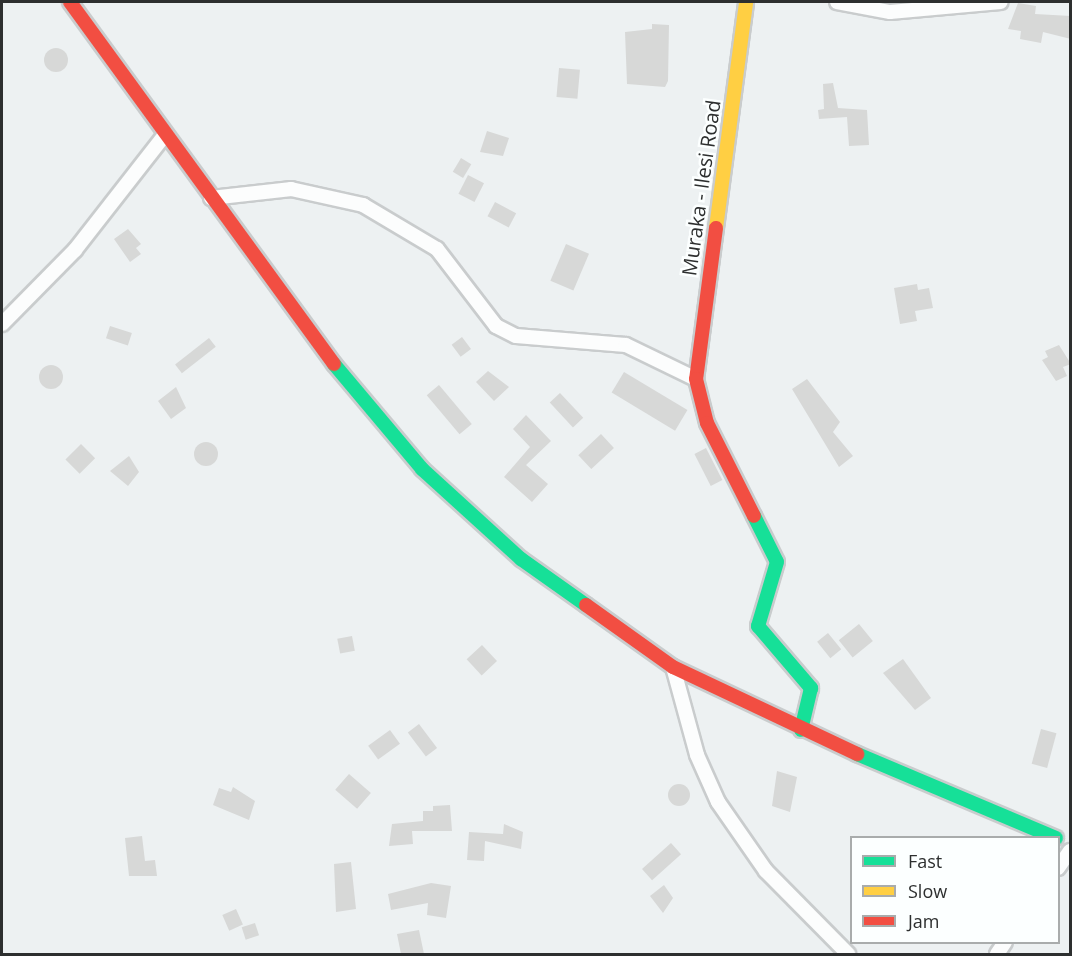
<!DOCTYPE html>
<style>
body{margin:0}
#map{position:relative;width:1072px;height:956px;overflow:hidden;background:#edf1f2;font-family:"Open Sans",sans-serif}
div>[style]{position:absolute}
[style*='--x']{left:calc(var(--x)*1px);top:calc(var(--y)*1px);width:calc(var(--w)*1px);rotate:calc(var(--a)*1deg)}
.building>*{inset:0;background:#d7d8d7;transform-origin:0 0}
.round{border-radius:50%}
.roads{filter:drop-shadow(2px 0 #c9cccd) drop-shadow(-2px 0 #c9cccd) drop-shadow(0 2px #c9cccd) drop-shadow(0 -2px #c9cccd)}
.street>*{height:14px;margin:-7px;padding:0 7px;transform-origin:7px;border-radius:7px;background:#fcfdfd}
.fast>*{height:14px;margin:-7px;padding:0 7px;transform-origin:7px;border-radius:7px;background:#16e098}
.slow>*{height:14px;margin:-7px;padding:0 7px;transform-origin:7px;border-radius:7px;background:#ffcf43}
.jam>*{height:14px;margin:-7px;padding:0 7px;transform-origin:7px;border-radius:7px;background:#f24e42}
span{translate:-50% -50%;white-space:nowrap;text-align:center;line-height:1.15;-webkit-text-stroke:5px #fcffff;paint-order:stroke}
.street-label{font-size:20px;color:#2d2f2f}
.frame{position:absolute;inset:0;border:3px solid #2d2f2f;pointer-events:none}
.legend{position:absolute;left:850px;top:836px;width:210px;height:108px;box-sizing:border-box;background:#fcffff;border:2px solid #a9acac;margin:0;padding:8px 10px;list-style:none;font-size:18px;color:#2d2f2f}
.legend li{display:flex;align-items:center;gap:12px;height:30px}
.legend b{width:30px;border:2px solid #a9acac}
</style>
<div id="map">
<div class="building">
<i style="clip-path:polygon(1018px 3px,1036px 6px,1035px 14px,1071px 16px,1071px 39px,1043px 32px,1041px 43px,1020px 39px,1021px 31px,1008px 29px)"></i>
<i style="clip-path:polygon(652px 24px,669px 25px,668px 81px,665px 87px,627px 84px,625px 32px,652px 29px)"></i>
<i class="round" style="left:44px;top:48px;width:24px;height:24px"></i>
<i style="left:559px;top:68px;width:21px;height:29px;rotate:5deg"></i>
<i style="clip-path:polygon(833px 83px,838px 108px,867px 110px,869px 145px,849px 146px,847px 117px,819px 119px,818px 110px,824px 109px,823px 84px)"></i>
<i style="clip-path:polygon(487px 131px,509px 138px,503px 156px,480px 152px)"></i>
<i style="left:461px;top:158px;width:12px;height:16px;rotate:31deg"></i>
<i style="left:468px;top:175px;width:18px;height:21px;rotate:27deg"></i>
<i style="left:495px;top:202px;width:24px;height:16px;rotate:28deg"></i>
<i style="clip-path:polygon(128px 229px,141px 244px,136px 248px,141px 254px,130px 262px,114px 239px)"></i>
<i style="left:566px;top:244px;width:25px;height:40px;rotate:23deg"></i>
<i style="clip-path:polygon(917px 284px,918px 290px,929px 288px,933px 308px,915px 311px,917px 321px,900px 324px,894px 288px)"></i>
<i style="left:110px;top:326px;width:23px;height:13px;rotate:18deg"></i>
<i style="left:462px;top:337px;width:15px;height:13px;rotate:53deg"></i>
<i style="left:209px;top:338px;width:11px;height:43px;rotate:52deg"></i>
<i style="clip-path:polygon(1059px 345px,1071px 364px,1063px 367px,1067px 376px,1056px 381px,1042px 360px,1048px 357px,1045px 351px)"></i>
<i class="round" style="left:39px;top:365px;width:24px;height:24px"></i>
<i style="clip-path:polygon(488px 371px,509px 387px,494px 401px,476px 382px)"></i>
<i style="left:624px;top:372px;width:74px;height:24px;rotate:31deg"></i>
<i style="clip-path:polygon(807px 379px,840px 422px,833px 432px,853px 456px,839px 467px,792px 389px)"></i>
<i style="left:439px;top:385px;width:51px;height:16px;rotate:50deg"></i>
<i style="clip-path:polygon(176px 387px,186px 408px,171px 419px,158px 401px)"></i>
<i style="left:560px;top:393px;width:34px;height:14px;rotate:47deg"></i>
<i style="clip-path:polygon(526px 415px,551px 441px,526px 465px,548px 484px,532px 502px,504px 477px,530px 447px,513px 429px)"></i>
<i style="left:601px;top:434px;width:19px;height:31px;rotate:47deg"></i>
<i class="round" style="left:194px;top:442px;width:24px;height:24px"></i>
<i style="left:81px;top:444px;width:20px;height:22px;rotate:45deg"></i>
<i style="left:706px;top:448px;width:36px;height:13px;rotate:63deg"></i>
<i style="clip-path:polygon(129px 456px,139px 472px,128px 486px,110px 471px)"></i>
<i style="left:859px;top:624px;width:22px;height:26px;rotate:51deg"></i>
<i style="left:828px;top:633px;width:21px;height:14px;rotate:51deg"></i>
<i style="left:352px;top:636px;width:15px;height:15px;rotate:79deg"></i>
<i style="left:482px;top:645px;width:22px;height:21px;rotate:47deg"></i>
<i style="clip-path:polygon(903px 659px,931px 698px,915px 710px,883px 673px)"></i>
<i style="left:419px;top:724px;width:30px;height:14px;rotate:53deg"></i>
<i style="left:1041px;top:729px;width:16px;height:36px;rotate:15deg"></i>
<i style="left:390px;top:730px;width:17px;height:27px;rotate:54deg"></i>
<i style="clip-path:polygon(777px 771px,797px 777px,790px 812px,772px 806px)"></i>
<i style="left:349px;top:774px;width:29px;height:21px;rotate:41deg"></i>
<i class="round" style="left:668px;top:784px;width:22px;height:22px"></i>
<i style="clip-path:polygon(233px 787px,255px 801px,249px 820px,213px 805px,219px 788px,231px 792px)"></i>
<i style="clip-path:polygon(450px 805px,452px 831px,412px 831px,413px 844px,389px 846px,392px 824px,423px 821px,423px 811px,433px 811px,433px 806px)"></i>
<i style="clip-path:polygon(504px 824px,523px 832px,521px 849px,485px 841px,484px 861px,467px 860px,469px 832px,503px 834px)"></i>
<i style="clip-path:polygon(142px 836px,145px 861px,155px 860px,157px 876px,129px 876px,125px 838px)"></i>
<i style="left:671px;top:843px;width:15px;height:39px;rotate:48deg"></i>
<i style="clip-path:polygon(351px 862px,356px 909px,336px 912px,334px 864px)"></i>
<i style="clip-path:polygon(431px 883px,451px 886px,446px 918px,427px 915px,428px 903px,391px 910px,388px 894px)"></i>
<i style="clip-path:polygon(664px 885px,673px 898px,663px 913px,650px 896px)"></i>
<i style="left:236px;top:909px;width:17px;height:15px;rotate:66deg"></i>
<i style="left:255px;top:923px;width:13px;height:14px;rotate:72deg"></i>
<i style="clip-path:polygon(419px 930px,424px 954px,401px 954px,397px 934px)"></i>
</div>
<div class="roads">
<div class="street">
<i style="--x:837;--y:2;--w:54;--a:10.7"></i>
<i style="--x:890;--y:12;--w:111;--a:-5.1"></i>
<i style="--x:211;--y:198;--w:81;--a:-6.4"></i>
<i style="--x:291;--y:189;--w:74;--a:12.5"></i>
<i style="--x:363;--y:205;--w:86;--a:30.7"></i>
<i style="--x:437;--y:249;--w:97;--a:52.5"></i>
<i style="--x:496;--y:326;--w:22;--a:27"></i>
<i style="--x:516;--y:336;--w:110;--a:4.7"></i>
<i style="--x:626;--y:345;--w:78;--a:25.9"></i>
<i style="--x:2;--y:324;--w:104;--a:-45.4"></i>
<i style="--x:75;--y:250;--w:146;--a:-52"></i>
<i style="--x:673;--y:667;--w:91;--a:74.7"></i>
<i style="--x:697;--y:755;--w:51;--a:65.9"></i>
<i style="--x:718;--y:802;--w:84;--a:55.2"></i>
<i style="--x:766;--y:871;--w:117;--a:45.3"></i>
<i style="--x:1058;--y:868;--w:21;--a:-55"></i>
<i style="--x:997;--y:954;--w:14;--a:-56"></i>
</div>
<div class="fast">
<i style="--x:334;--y:364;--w:137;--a:50"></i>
<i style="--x:422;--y:469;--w:134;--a:42.3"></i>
<i style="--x:521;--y:559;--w:80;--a:35.3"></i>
<i style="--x:754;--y:516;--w:51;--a:63.4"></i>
<i style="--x:777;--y:562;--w:67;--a:106.5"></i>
<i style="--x:758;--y:626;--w:82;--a:49.5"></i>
<i style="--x:811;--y:688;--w:43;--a:103.4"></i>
<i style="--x:857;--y:754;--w:216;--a:22.9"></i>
</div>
<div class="slow">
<i style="--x:716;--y:228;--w:228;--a:-82.4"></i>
</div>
<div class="jam">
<i style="--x:70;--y:2;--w:448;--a:53.9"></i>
<i style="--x:716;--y:228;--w:152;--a:97.5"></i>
<i style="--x:696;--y:379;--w:45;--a:76"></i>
<i style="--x:707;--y:423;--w:104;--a:63.2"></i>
<i style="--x:586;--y:605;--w:107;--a:35.5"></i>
<i style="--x:673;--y:667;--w:204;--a:25.3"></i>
</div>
</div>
<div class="street-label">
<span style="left:701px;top:188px;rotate:-82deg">Muraka - Ilesi Road</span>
</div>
<div class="frame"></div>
<ul class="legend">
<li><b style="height:8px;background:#16e098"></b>Fast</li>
<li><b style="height:8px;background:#ffcf43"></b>Slow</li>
<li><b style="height:8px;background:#f24e42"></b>Jam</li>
</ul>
</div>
